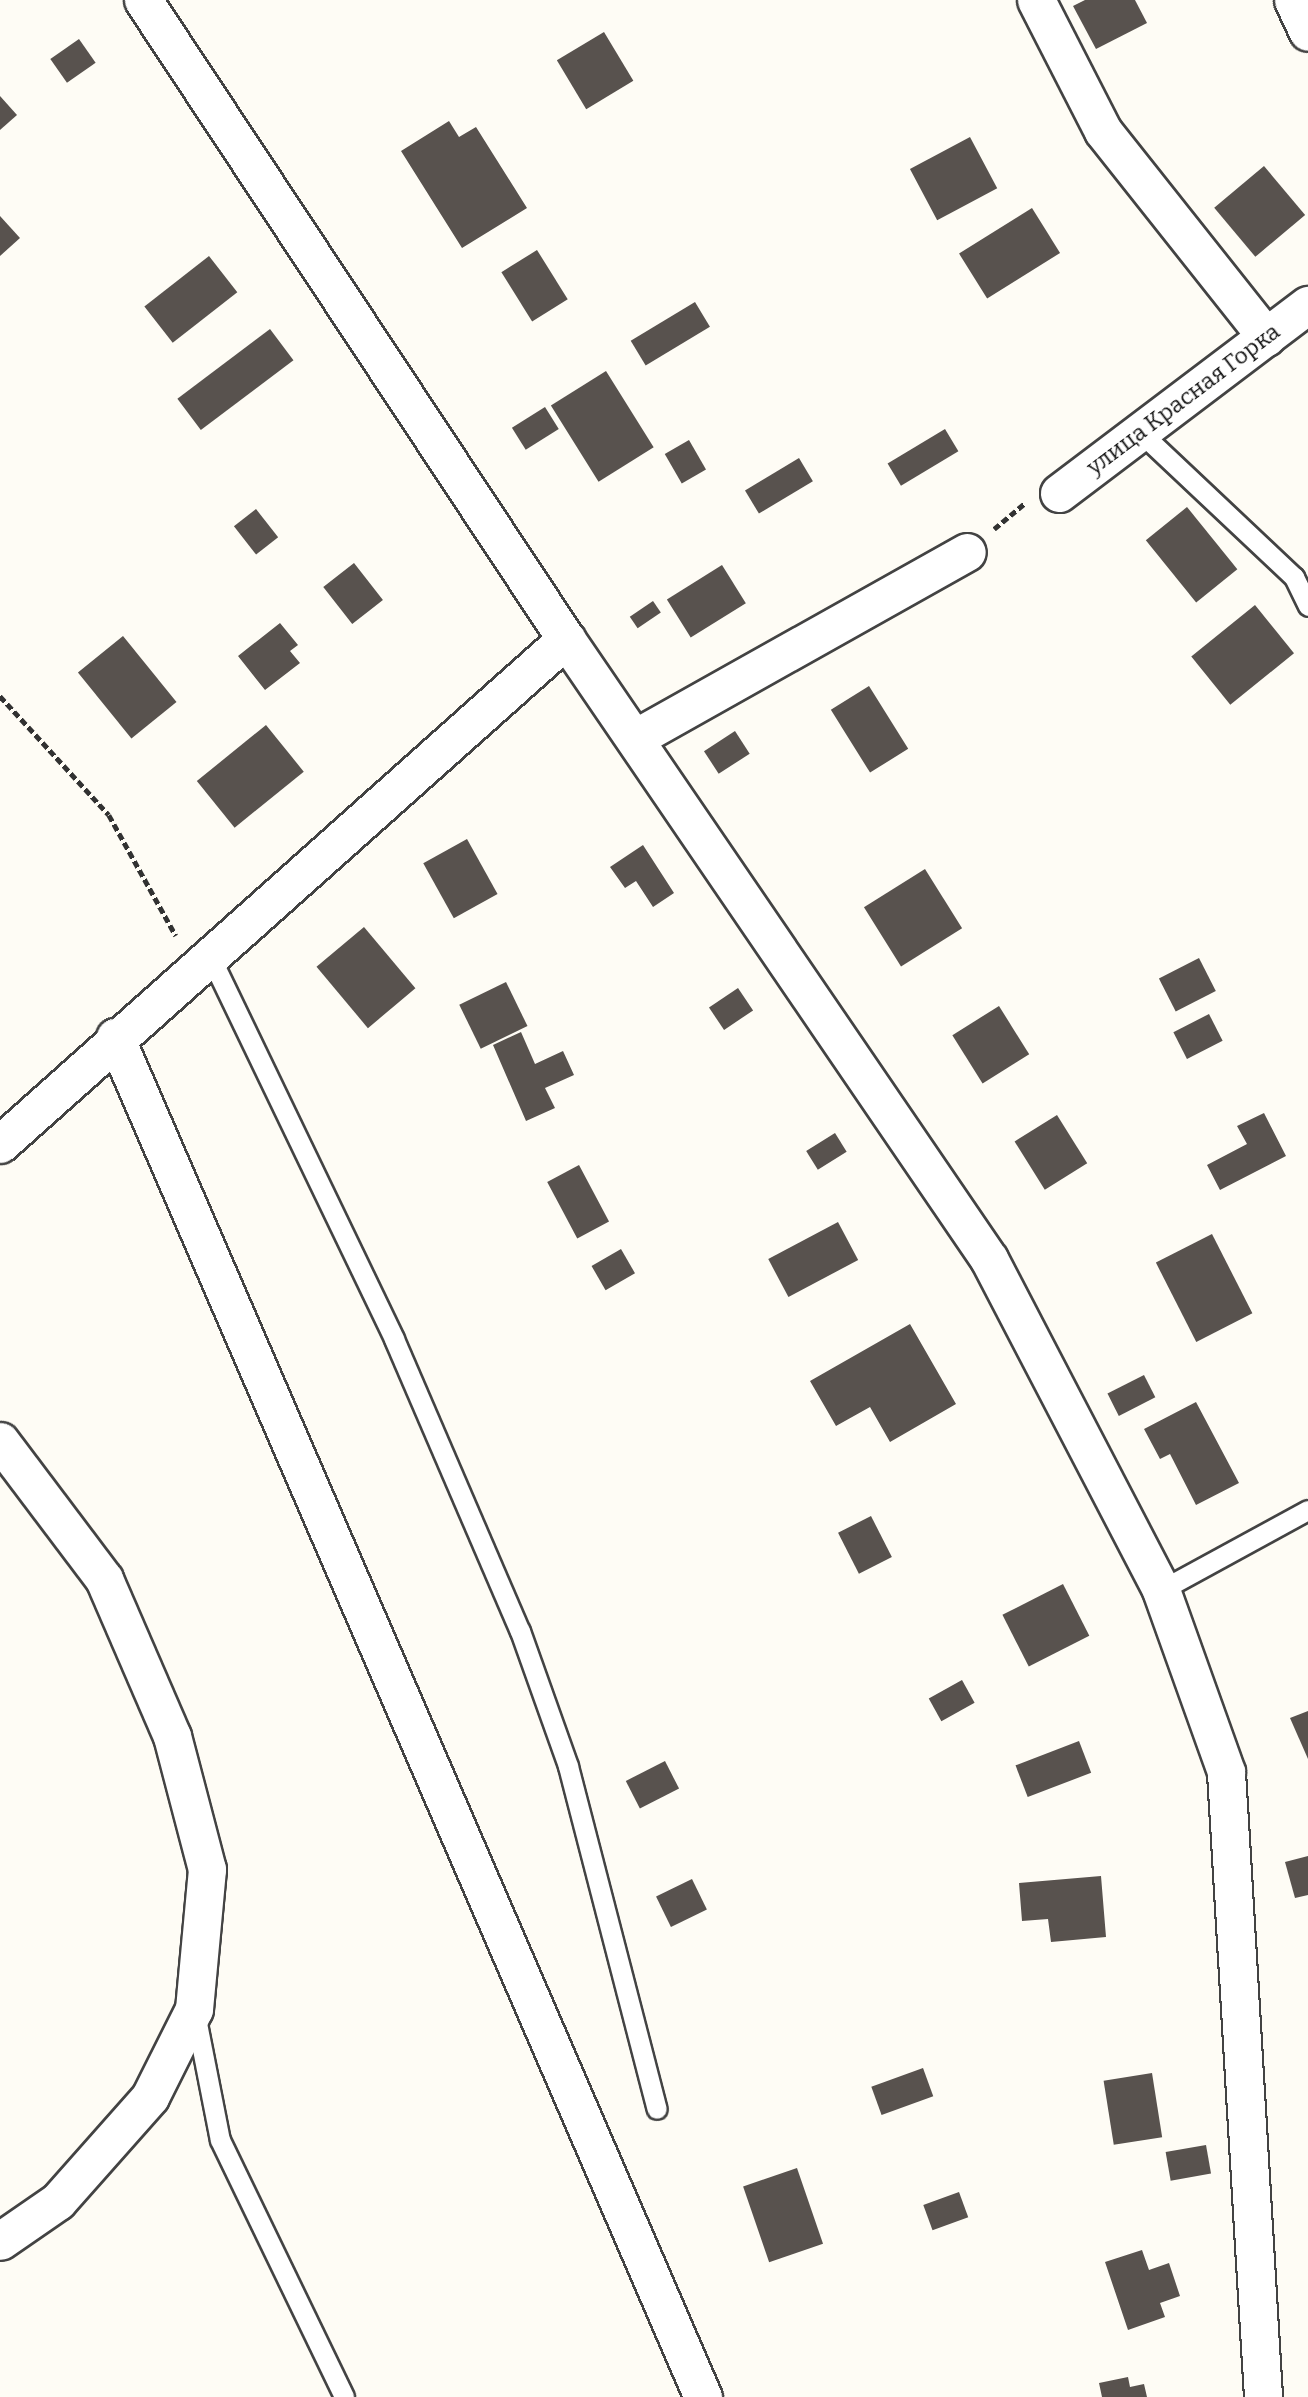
<!DOCTYPE html>
<meta charset="utf-8">
<style>
body{margin:0}
#map{position:relative;width:1308px;height:2397px;overflow:hidden;background:#fefcf5;font-family:Bitter,serif}
div>[style]{position:absolute}
[style*='--x']{left:calc(var(--x)*1px);top:calc(var(--y)*1px);width:calc(var(--w)*1px);rotate:calc(var(--a)*1deg)}
.building>*{inset:0;background:#58524e;transform-origin:0 0}
.path>*{height:4.5px;margin-top:-2.25px;transform-origin:0;background:repeating-linear-gradient(90deg,#323232 0 7px,transparent 0 10.5px)}
.roads{filter:drop-shadow(2px 0 #434343) drop-shadow(-2px 0 #434343) drop-shadow(0 2px #434343) drop-shadow(0 -2px #434343)}
.service>*{height:19px;margin:-9.5px;padding:0 9.5px;transform-origin:9.5px;border-radius:9.5px;background:#fff}
.minor>*{height:37px;margin:-18.5px;padding:0 18.5px;transform-origin:18.5px;border-radius:18.5px;background:#fff}
span{translate:-50% -50%;white-space:nowrap;text-align:center;line-height:1.15;-webkit-text-stroke:7px #fff;paint-order:stroke}
.street-label{font-size:23px;color:#101010}
</style>
<div id="map">
<div class="building">
<i style="clip-path:polygon(1085px 0,1135px 0,1147px 23px,1096px 49px,1073px 6px)"></i>
<i style="left:604px;top:32px;width:57px;height:55px;rotate:59deg"></i>
<i style="left:79px;top:39px;width:29px;height:35px;rotate:55deg"></i>
<i style="clip-path:polygon(0 96px,17px 115px,0 130px)"></i>
<i style="clip-path:polygon(449px 121px,459px 137px,476px 127px,527px 208px,462px 248px,401px 151px)"></i>
<i style="left:970px;top:137px;width:58px;height:68px;rotate:62deg"></i>
<i style="left:1264px;top:166px;width:64px;height:65px;rotate:50deg"></i>
<i style="left:1032px;top:208px;width:53px;height:86px;rotate:58deg"></i>
<i style="clip-path:polygon(0 216px,20px 238px,0 256px)"></i>
<i style="left:537px;top:250px;width:58px;height:42px;rotate:58deg"></i>
<i style="left:209px;top:256px;width:46px;height:82px;rotate:52deg"></i>
<i style="left:695px;top:302px;width:29px;height:75px;rotate:59deg"></i>
<i style="left:270px;top:329px;width:39px;height:116px;rotate:53deg"></i>
<i style="left:606px;top:371px;width:90px;height:65px;rotate:58deg"></i>
<i style="left:545px;top:407px;width:26px;height:39px;rotate:58deg"></i>
<i style="left:945px;top:429px;width:26px;height:67px;rotate:59deg"></i>
<i style="left:689px;top:440px;width:34px;height:28px;rotate:60deg"></i>
<i style="left:799px;top:458px;width:27px;height:63px;rotate:59deg"></i>
<i style="left:1187px;top:507px;width:80px;height:53px;rotate:51deg"></i>
<i style="left:256px;top:509px;width:36px;height:28px;rotate:52deg"></i>
<i style="left:354px;top:563px;width:47px;height:39px;rotate:52deg"></i>
<i style="left:722px;top:565px;width:45px;height:65px;rotate:58deg"></i>
<i style="left:653px;top:601px;width:14px;height:28px;rotate:56deg"></i>
<i style="left:1255px;top:605px;width:62px;height:82px;rotate:51deg"></i>
<i style="clip-path:polygon(280px 623px,298px 645px,290px 651px,300px 663px,265px 690px,238px 656px)"></i>
<i style="left:123px;top:636px;width:85px;height:58px;rotate:51deg"></i>
<i style="left:869px;top:686px;width:74px;height:45px;rotate:58deg"></i>
<i style="left:266px;top:725px;width:60px;height:89px;rotate:51deg"></i>
<i style="left:735px;top:731px;width:27px;height:37px;rotate:57deg"></i>
<i style="left:467px;top:839px;width:63px;height:50px;rotate:61deg"></i>
<i style="clip-path:polygon(643px 845px,674px 893px,653px 907px,636px 881px,625px 888px,610px 867px)"></i>
<i style="left:925px;top:869px;width:70px;height:72px;rotate:58deg"></i>
<i style="left:364px;top:927px;width:80px;height:62px;rotate:50deg"></i>
<i style="left:1199px;top:958px;width:37px;height:45px;rotate:63deg"></i>
<i style="left:506px;top:982px;width:49px;height:52px;rotate:64deg"></i>
<i style="left:738px;top:988px;width:27px;height:35px;rotate:56deg"></i>
<i style="left:999px;top:1006px;width:57px;height:55px;rotate:58deg"></i>
<i style="left:1209px;top:1014px;width:30px;height:40px;rotate:63deg"></i>
<i style="clip-path:polygon(521px 1032px,535px 1064px,563px 1051px,574px 1075px,545px 1088px,555px 1108px,526px 1121px,493px 1045px)"></i>
<i style="clip-path:polygon(1264px 1113px,1286px 1156px,1220px 1190px,1207px 1165px,1247px 1144px,1237px 1126px)"></i>
<i style="left:1057px;top:1115px;width:57px;height:50px;rotate:58deg"></i>
<i style="left:835px;top:1133px;width:22px;height:34px;rotate:58deg"></i>
<i style="left:579px;top:1165px;width:64px;height:36px;rotate:62deg"></i>
<i style="left:838px;top:1222px;width:43px;height:79px;rotate:62deg"></i>
<i style="left:1212px;top:1234px;width:89px;height:63px;rotate:63deg"></i>
<i style="left:621px;top:1249px;width:28px;height:34px;rotate:60deg"></i>
<i style="clip-path:polygon(910px 1324px,956px 1404px,890px 1442px,870px 1407px,836px 1426px,810px 1381px)"></i>
<i style="left:1144px;top:1375px;width:25px;height:41px;rotate:63deg"></i>
<i style="clip-path:polygon(1196px 1402px,1239px 1483px,1196px 1505px,1170px 1454px,1160px 1459px,1144px 1429px)"></i>
<i style="left:871px;top:1516px;width:46px;height:37px;rotate:63deg"></i>
<i style="left:1063px;top:1584px;width:58px;height:68px;rotate:63deg"></i>
<i style="left:962px;top:1680px;width:26px;height:38px;rotate:61deg"></i>
<i style="clip-path:polygon(1308px 1711px,1308px 1759px,1290px 1718px)"></i>
<i style="left:1079px;top:1741px;width:34px;height:68px;rotate:69deg"></i>
<i style="left:665px;top:1761px;width:31px;height:44px;rotate:63deg"></i>
<i style="clip-path:polygon(1308px 1856px,1308px 1895px,1295px 1898px,1285px 1862px)"></i>
<i style="clip-path:polygon(1101px 1876px,1106px 1937px,1051px 1942px,1048px 1919px,1022px 1921px,1019px 1883px)"></i>
<i style="left:692px;top:1879px;width:34px;height:40px;rotate:64deg"></i>
<i style="left:923px;top:2068px;width:30px;height:55px;rotate:70deg"></i>
<i style="left:1152px;top:2073px;width:65px;height:49px;rotate:81deg"></i>
<i style="left:1206px;top:2145px;width:29px;height:41px;rotate:80deg"></i>
<i style="left:797px;top:2168px;width:80px;height:57px;rotate:71deg"></i>
<i style="left:959px;top:2192px;width:27px;height:38px;rotate:70deg"></i>
<i style="clip-path:polygon(1142px 2250px,1149px 2270px,1169px 2263px,1180px 2296px,1160px 2303px,1165px 2317px,1128px 2330px,1105px 2262px)"></i>
<i style="clip-path:polygon(1128px 2377px,1130px 2387px,1144px 2384px,1147px 2397px,1102px 2397px,1099px 2383px)"></i>
</div>
<div class="path">
<i style="--x:994;--y:529;--w:40;--a:-40"></i>
<i style="--x:0;--y:696;--w:161;--a:47.5"></i>
<i style="--x:109;--y:815;--w:138;--a:61"></i>
</div>
<div class="roads">
<div class="service">
<i style="--x:1140;--y:432;--w:212;--a:43.3"></i>
<i style="--x:1294;--y:577;--w:32;--a:64"></i>
<i style="--x:209;--y:954;--w:427;--a:64.3"></i>
<i style="--x:394;--y:1339;--w:318;--a:66.7"></i>
<i style="--x:520;--y:1631;--w:143;--a:70.4"></i>
<i style="--x:568;--y:1766;--w:354;--a:75.5"></i>
<i style="--x:1161;--y:1590;--w:167;--a:-28.6"></i>
<i style="--x:195;--y:2013;--w:129;--a:78.9"></i>
<i style="--x:220;--y:2140;--w:285;--a:64.2"></i>
</div>
<div class="minor">
<i style="--x:143;--y:0;--w:766;--a:56.5"></i>
<i style="--x:566;--y:639;--w:751;--a:55.7"></i>
<i style="--x:989;--y:1259;--w:373;--a:62.5"></i>
<i style="--x:1161;--y:1590;--w:193;--a:70.3"></i>
<i style="--x:1226;--y:1772;--w:626;--a:86.61"></i>
<i style="--x:1036;--y:0;--w:147;--a:62.9"></i>
<i style="--x:1103;--y:131;--w:263;--a:51.6"></i>
<i style="--x:1293;--y:0;--w:35;--a:65"></i>
<i style="--x:1059;--y:493;--w:312;--a:-37.1"></i>
<i style="--x:637;--y:737;--w:378;--a:-29.3"></i>
<i style="--x:115;--y:1037;--w:1482;--a:66.62"></i>
<i style="--x:0;--y:1144;--w:759;--a:-41.74"></i>
<i style="--x:0;--y:1441;--w:173;--a:53"></i>
<i style="--x:104;--y:1579;--w:171;--a:66.6"></i>
<i style="--x:172;--y:1736;--w:138;--a:75.3"></i>
<i style="--x:207;--y:1869;--w:141;--a:95.3"></i>
<i style="--x:194;--y:2009;--w:98;--a:116.6"></i>
<i style="--x:150;--y:2097;--w:139;--a:131.5"></i>
<i style="--x:58;--y:2201;--w:70;--a:145.4"></i>
</div>
</div>
<div class="street-label">
<span style="left:1183px;top:399px;rotate:-37deg">улица Красная Горка</span>
</div>
</div>
